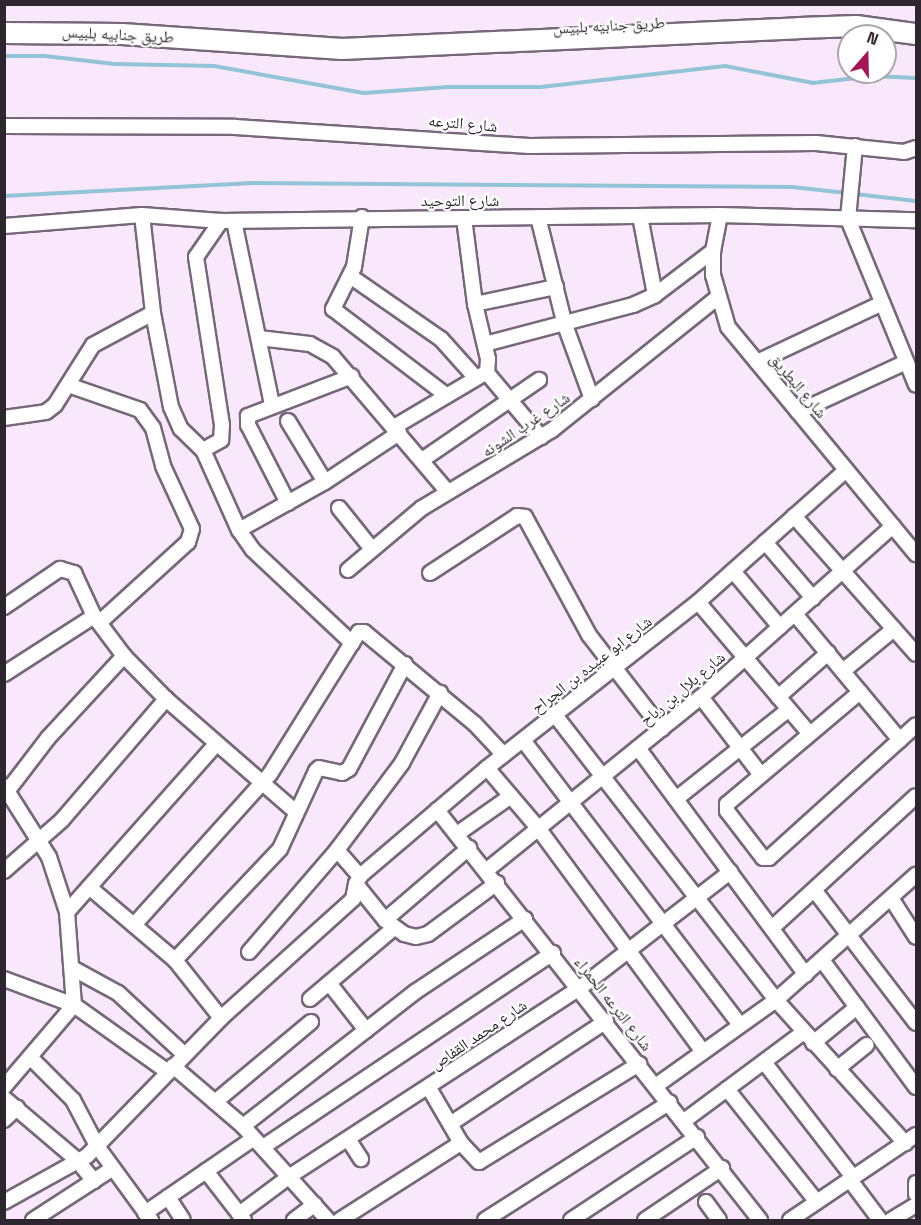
<!DOCTYPE html>
<meta charset="utf-8">
<style>
body{margin:0}
#map{position:relative;width:921px;height:1225px;overflow:hidden;background:#f9e8fc;font-family:"Space Grotesk","Noto Naskh Arabic",sans-serif}
div>[style]{position:absolute}
[style*='--x']{left:calc(var(--x)*1px);top:calc(var(--y)*1px);width:calc(var(--w)*1px);rotate:calc(var(--a)*1deg)}
.stream>*{height:4px;margin:-2px;padding:0 2px;transform-origin:2px;border-radius:2px;background:#92c3d7}
.roads{filter:drop-shadow(2px 0 #76687a) drop-shadow(-2px 0 #76687a) drop-shadow(0 2px #76687a) drop-shadow(0 -2px #76687a)}
.street>*{height:14px;margin:-7px;padding:0 7px;transform-origin:7px;border-radius:7px;background:#fff}
.secondary>*{height:20px;margin:-10px;padding:0 10px;transform-origin:10px;border-radius:10px;background:#fff}
span{translate:-50% -50%;white-space:nowrap;text-align:center;line-height:1.15;-webkit-text-stroke:4.5px #fff;paint-order:stroke}
.street-label{font-size:16px;color:#2d262e}
.frame{position:absolute;inset:0;border:6px solid #2d262e;pointer-events:none}
.north{position:absolute;left:837px;top:24px;width:60px;height:60px;box-sizing:border-box;background:#fff;border:2px solid #aba8ab;border-radius:50%;rotate:20deg;font-size:16px;font-weight:700;line-height:24px;text-align:center;color:#2d262e}
.north::after{content:'';display:block;margin:auto;width:21px;height:27px;background:#a51557;clip-path:polygon(50% 0,100% 100%,50% 72%,0 100%)}
</style>
<div id="map">
<div class="stream">
<i style="--x:4;--y:56;--w:41;--a:0"></i>
<i style="--x:45;--y:56;--w:70;--a:6.5"></i>
<i style="--x:115;--y:64;--w:99;--a:1.2"></i>
<i style="--x:214;--y:66;--w:152;--a:10.2"></i>
<i style="--x:364;--y:93;--w:84;--a:-4.1"></i>
<i style="--x:448;--y:87;--w:93;--a:0"></i>
<i style="--x:541;--y:87;--w:185;--a:-6.5"></i>
<i style="--x:725;--y:66;--w:90;--a:10.9"></i>
<i style="--x:813;--y:83;--w:61;--a:-6.5"></i>
<i style="--x:874;--y:76;--w:42;--a:2.7"></i>
<i style="--x:855;--y:194;--w:61;--a:6.5"></i>
<i style="--x:4;--y:196;--w:249;--a:-3"></i>
<i style="--x:253;--y:183;--w:539;--a:0.43"></i>
<i style="--x:792;--y:187;--w:55;--a:6.2"></i>
</div>
<div class="roads">
<div class="street">
<i style="--x:4;--y:126;--w:231;--a:0.2"></i>
<i style="--x:235;--y:127;--w:295;--a:3.7"></i>
<i style="--x:529;--y:146;--w:287;--a:-0.6"></i>
<i style="--x:816;--y:143;--w:88;--a:5.8"></i>
<i style="--x:904;--y:152;--w:13;--a:-18"></i>
<i style="--x:855;--y:146;--w:73;--a:95.5"></i>
<i style="--x:848;--y:219;--w:179;--a:67.7"></i>
<i style="--x:142;--y:215;--w:99;--a:83.6"></i>
<i style="--x:153;--y:313;--w:96;--a:79.2"></i>
<i style="--x:171;--y:407;--w:24;--a:66"></i>
<i style="--x:181;--y:429;--w:30;--a:44"></i>
<i style="--x:203;--y:450;--w:88;--a:65.8"></i>
<i style="--x:239;--y:530;--w:24;--a:55"></i>
<i style="--x:253;--y:550;--w:136;--a:43.2"></i>
<i style="--x:352;--y:643;--w:13;--a:-58"></i>
<i style="--x:359;--y:632;--w:5;--a:0"></i>
<i style="--x:364;--y:632;--w:144;--a:39.7"></i>
<i style="--x:475;--y:724;--w:42;--a:46.9"></i>
<i style="--x:720;--y:215;--w:37;--a:101"></i>
<i style="--x:713;--y:251;--w:24;--a:90"></i>
<i style="--x:713;--y:275;--w:54;--a:73.9"></i>
<i style="--x:728;--y:327;--w:295;--a:50.4"></i>
<i style="--x:640;--y:216;--w:80;--a:79.2"></i>
<i style="--x:362;--y:217;--w:51;--a:99.1"></i>
<i style="--x:354;--y:267;--w:47;--a:116.6"></i>
<i style="--x:333;--y:309;--w:142;--a:37.3"></i>
<i style="--x:538;--y:217;--w:111;--a:76"></i>
<i style="--x:565;--y:325;--w:79;--a:70"></i>
<i style="--x:464;--y:218;--w:87;--a:82.7"></i>
<i style="--x:475;--y:304;--w:57;--a:76.7"></i>
<i style="--x:488;--y:359;--w:14;--a:94"></i>
<i style="--x:487;--y:373;--w:84;--a:49.8"></i>
<i style="--x:234;--y:221;--w:188;--a:78.3"></i>
<i style="--x:4;--y:226;--w:138;--a:-4.6"></i>
<i style="--x:142;--y:215;--w:79;--a:4.3"></i>
<i style="--x:221;--y:221;--w:499;--a:-0.7"></i>
<i style="--x:720;--y:215;--w:196;--a:1.5"></i>
<i style="--x:350;--y:276;--w:111;--a:34.7"></i>
<i style="--x:441;--y:339;--w:52;--a:48.1"></i>
<i style="--x:475;--y:304;--w:83;--a:-11.9"></i>
<i style="--x:259;--y:338;--w:51;--a:6.7"></i>
<i style="--x:310;--y:344;--w:26;--a:29"></i>
<i style="--x:333;--y:357;--w:176;--a:49.6"></i>
<i style="--x:485;--y:344;--w:153;--a:-14.8"></i>
<i style="--x:633;--y:305;--w:24;--a:-24"></i>
<i style="--x:655;--y:295;--w:73;--a:-37.2"></i>
<i style="--x:757;--y:362;--w:136;--a:-25.2"></i>
<i style="--x:68;--y:385;--w:76;--a:19.1"></i>
<i style="--x:140;--y:410;--w:22;--a:54"></i>
<i style="--x:153;--y:428;--w:39;--a:75"></i>
<i style="--x:163;--y:466;--w:69;--a:65.3"></i>
<i style="--x:192;--y:529;--w:14;--a:107"></i>
<i style="--x:188;--y:542;--w:120;--a:137.7"></i>
<i style="--x:798;--y:412;--w:119;--a:-24.8"></i>
<i style="--x:4;--y:418;--w:42;--a:-8.1"></i>
<i style="--x:46;--y:412;--w:11;--a:-38"></i>
<i style="--x:55;--y:405;--w:71;--a:-57.7"></i>
<i style="--x:93;--y:345;--w:68;--a:-28.1"></i>
<i style="--x:288;--y:421;--w:71;--a:58.8"></i>
<i style="--x:394;--y:427;--w:102;--a:-30.6"></i>
<i style="--x:203;--y:450;--w:21;--a:-29"></i>
<i style="--x:221;--y:440;--w:15;--a:-86"></i>
<i style="--x:222;--y:425;--w:170;--a:-98.8"></i>
<i style="--x:196;--y:257;--w:44;--a:-55.2"></i>
<i style="--x:422;--y:460;--w:142;--a:-34.4"></i>
<i style="--x:288;--y:503;--w:88;--a:-117.1"></i>
<i style="--x:248;--y:425;--w:9;--a:-90"></i>
<i style="--x:248;--y:416;--w:111;--a:-21"></i>
<i style="--x:339;--y:508;--w:53;--a:51.2"></i>
<i style="--x:794;--y:516;--w:184;--a:48.5"></i>
<i style="--x:239;--y:530;--w:98;--a:-29.2"></i>
<i style="--x:325;--y:482;--w:89;--a:-33.5"></i>
<i style="--x:765;--y:542;--w:74;--a:49.4"></i>
<i style="--x:348;--y:570;--w:97;--a:-40"></i>
<i style="--x:422;--y:508;--w:152;--a:-31"></i>
<i style="--x:552;--y:430;--w:211;--a:-38.7"></i>
<i style="--x:733;--y:571;--w:73;--a:50"></i>
<i style="--x:430;--y:573;--w:104;--a:-33.2"></i>
<i style="--x:517;--y:516;--w:8;--a:7"></i>
<i style="--x:525;--y:517;--w:134;--a:61.5"></i>
<i style="--x:589;--y:635;--w:119;--a:52.2"></i>
<i style="--x:698;--y:602;--w:173;--a:49.7"></i>
<i style="--x:4;--y:607;--w:68;--a:-34.2"></i>
<i style="--x:60;--y:569;--w:15;--a:16"></i>
<i style="--x:74;--y:573;--w:47;--a:65.1"></i>
<i style="--x:94;--y:616;--w:50;--a:53.1"></i>
<i style="--x:124;--y:656;--w:60;--a:45.7"></i>
<i style="--x:166;--y:699;--w:172;--a:41"></i>
<i style="--x:795;--y:614;--w:164;--a:50.2"></i>
<i style="--x:843;--y:671;--w:66;--a:-39.5"></i>
<i style="--x:4;--y:674;--w:107;--a:-32.8"></i>
<i style="--x:860;--y:692;--w:174;--a:139.9"></i>
<i style="--x:727;--y:804;--w:7;--a:90"></i>
<i style="--x:727;--y:811;--w:59;--a:52.5"></i>
<i style="--x:763;--y:858;--w:6;--a:0"></i>
<i style="--x:769;--y:858;--w:198;--a:-42.1"></i>
<i style="--x:701;--y:697;--w:98;--a:52.4"></i>
<i style="--x:778;--y:697;--w:67;--a:-41.3"></i>
<i style="--x:555;--y:715;--w:361;--a:52.2"></i>
<i style="--x:776;--y:1000;--w:193;--a:47.9"></i>
<i style="--x:523;--y:740;--w:358;--a:52.7"></i>
<i style="--x:638;--y:748;--w:282;--a:53.5"></i>
<i style="--x:487;--y:768;--w:79;--a:49.6"></i>
<i style="--x:538;--y:828;--w:278;--a:53.6"></i>
<i style="--x:4;--y:786;--w:84;--a:57.6"></i>
<i style="--x:49;--y:857;--w:58;--a:71.9"></i>
<i style="--x:67;--y:912;--w:93;--a:85.7"></i>
<i style="--x:74;--y:1005;--w:108;--a:130.5"></i>
<i style="--x:9;--y:789;--w:64;--a:-52.6"></i>
<i style="--x:48;--y:738;--w:112;--a:-47.2"></i>
<i style="--x:676;--y:799;--w:144;--a:-38.5"></i>
<i style="--x:437;--y:810;--w:522;--a:51.77"></i>
<i style="--x:457;--y:834;--w:66;--a:-35.1"></i>
<i style="--x:337;--y:850;--w:35;--a:49"></i>
<i style="--x:487;--y:870;--w:275;--a:-39"></i>
<i style="--x:701;--y:697;--w:257;--a:-41.7"></i>
<i style="--x:4;--y:871;--w:77;--a:-41.3"></i>
<i style="--x:62;--y:820;--w:160;--a:-49.3"></i>
<i style="--x:356;--y:884;--w:9;--a:-63"></i>
<i style="--x:360;--y:876;--w:167;--a:-40.4"></i>
<i style="--x:487;--y:768;--w:268;--a:-38.2"></i>
<i style="--x:698;--y:602;--w:198;--a:-41.7"></i>
<i style="--x:356;--y:884;--w:46;--a:51.1"></i>
<i style="--x:385;--y:920;--w:24;--a:36"></i>
<i style="--x:404;--y:934;--w:12;--a:14"></i>
<i style="--x:416;--y:937;--w:12;--a:-14"></i>
<i style="--x:428;--y:934;--w:86;--a:-36.5"></i>
<i style="--x:89;--y:887;--w:113;--a:40.3"></i>
<i style="--x:175;--y:960;--w:153;--a:-46.6"></i>
<i style="--x:280;--y:849;--w:86;--a:-65.2"></i>
<i style="--x:316;--y:771;--w:4;--a:-45"></i>
<i style="--x:319;--y:768;--w:24;--a:12"></i>
<i style="--x:342;--y:773;--w:8;--a:-30"></i>
<i style="--x:349;--y:769;--w:119;--a:-61.9"></i>
<i style="--x:815;--y:891;--w:166;--a:52.6"></i>
<i style="--x:891;--y:898;--w:46;--a:57.3"></i>
<i style="--x:67;--y:912;--w:225;--a:-48.4"></i>
<i style="--x:385;--y:920;--w:111;--a:-40.6"></i>
<i style="--x:134;--y:925;--w:203;--a:-48"></i>
<i style="--x:270;--y:774;--w:155;--a:-58"></i>
<i style="--x:772;--y:928;--w:195;--a:-42.5"></i>
<i style="--x:249;--y:952;--w:135;--a:-49.2"></i>
<i style="--x:337;--y:850;--w:109;--a:-53.2"></i>
<i style="--x:402;--y:763;--w:80;--a:-61.5"></i>
<i style="--x:175;--y:960;--w:74;--a:51.6"></i>
<i style="--x:822;--y:960;--w:158;--a:53.5"></i>
<i style="--x:72;--y:968;--w:52;--a:28.5"></i>
<i style="--x:118;--y:993;--w:91;--a:42.8"></i>
<i style="--x:4;--y:979;--w:75;--a:20.4"></i>
<i style="--x:74;--y:1005;--w:115;--a:35.5"></i>
<i style="--x:329;--y:983;--w:60;--a:51.8"></i>
<i style="--x:310;--y:999;--w:110;--a:-40.2"></i>
<i style="--x:813;--y:1043;--w:57;--a:-39.3"></i>
<i style="--x:30;--y:1057;--w:61;--a:45"></i>
<i style="--x:73;--y:1100;--w:52;--a:62.4"></i>
<i style="--x:97;--y:1146;--w:92;--a:53.9"></i>
<i style="--x:764;--y:1062;--w:145;--a:52.3"></i>
<i style="--x:173;--y:1066;--w:92;--a:40.6"></i>
<i style="--x:243;--y:1126;--w:127;--a:47.9"></i>
<i style="--x:837;--y:1069;--w:38;--a:-39"></i>
<i style="--x:657;--y:1085;--w:146;--a:-35.5"></i>
<i style="--x:776;--y:1000;--w:188;--a:-41.8"></i>
<i style="--x:429;--y:1088;--w:64;--a:59.8"></i>
<i style="--x:461;--y:1143;--w:26;--a:47"></i>
<i style="--x:479;--y:1162;--w:188;--a:-31.5"></i>
<i style="--x:727;--y:1089;--w:144;--a:51.5"></i>
<i style="--x:4;--y:1098;--w:96;--a:40.3"></i>
<i style="--x:77;--y:1160;--w:27;--a:51"></i>
<i style="--x:215;--y:1102;--w:125;--a:-39.8"></i>
<i style="--x:4;--y:1120;--w:18;--a:-43"></i>
<i style="--x:684;--y:1121;--w:149;--a:-36.6"></i>
<i style="--x:450;--y:1124;--w:187;--a:-33.4"></i>
<i style="--x:243;--y:1126;--w:218;--a:-37.9"></i>
<i style="--x:415;--y:992;--w:132;--a:-33.6"></i>
<i style="--x:348;--y:1139;--w:24;--a:57"></i>
<i style="--x:263;--y:1147;--w:349;--a:-33.8"></i>
<i style="--x:206;--y:1171;--w:62;--a:52.2"></i>
<i style="--x:850;--y:1180;--w:50;--a:53.1"></i>
<i style="--x:916;--y:1183;--w:11;--a:90"></i>
<i style="--x:168;--y:1197;--w:27;--a:57"></i>
<i style="--x:4;--y:1202;--w:95;--a:-29"></i>
<i style="--x:87;--y:1156;--w:192;--a:-45.8"></i>
<i style="--x:221;--y:1018;--w:178;--a:-42"></i>
<i style="--x:353;--y:899;--w:15;--a:-79"></i>
<i style="--x:706;--y:1202;--w:22;--a:54"></i>
<i style="--x:145;--y:1213;--w:132;--a:-34.5"></i>
<i style="--x:239;--y:1214;--w:64;--a:-36.7"></i>
<i style="--x:290;--y:1176;--w:346;--a:-33"></i>
<i style="--x:580;--y:988;--w:190;--a:-37.7"></i>
<i style="--x:33;--y:1220;--w:95;--a:-33"></i>
<i style="--x:294;--y:1220;--w:26;--a:-37"></i>
<i style="--x:340;--y:1220;--w:143;--a:-32.5"></i>
<i style="--x:485;--y:1220;--w:219;--a:-32.5"></i>
<i style="--x:571;--y:1220;--w:151;--a:-33.4"></i>
<i style="--x:645;--y:1220;--w:93;--a:-34"></i>
<i style="--x:790;--y:1220;--w:152;--a:-34"></i>
<i style="--x:891;--y:1220;--w:29;--a:-31"></i>
</div>
<div class="secondary">
<i style="--x:4;--y:33;--w:118;--a:0.5"></i>
<i style="--x:122;--y:34;--w:221;--a:3.9"></i>
<i style="--x:342;--y:49;--w:457;--a:-2.6"></i>
<i style="--x:799;--y:28;--w:57;--a:-2"></i>
<i style="--x:856;--y:26;--w:61;--a:7.6"></i>
</div>
</div>
<div class="street-label">
<span style="left:609px;top:26px;rotate:-3deg">طريق جنابيه بلبيس</span>
<span style="left:118px;top:35px;rotate:3deg">طريق جنابيه بلبيس</span>
<span style="left:463px;top:124px;rotate:5deg">شارع الترعه</span>
<span style="left:460px;top:201px">شارع التوحيد</span>
<span style="left:798px;top:386px;rotate:50deg">شارع البطريق</span>
<span style="left:526px;top:425px;rotate:-34deg">شارع غرب الشونه</span>
<span style="left:592px;top:665px;rotate:-38deg">شارع ابو عبيده بن الجراح</span>
<span style="left:683px;top:689px;rotate:-40deg">شارع بلال بن رباح</span>
<span style="left:613px;top:1004px;rotate:52deg">شارع الترعه الحمراء</span>
<span style="left:479px;top:1035px;rotate:-34deg">شارع محمد القفاص</span>
</div>
<div class="frame"></div>
<div class="north">N</div>
</div>
